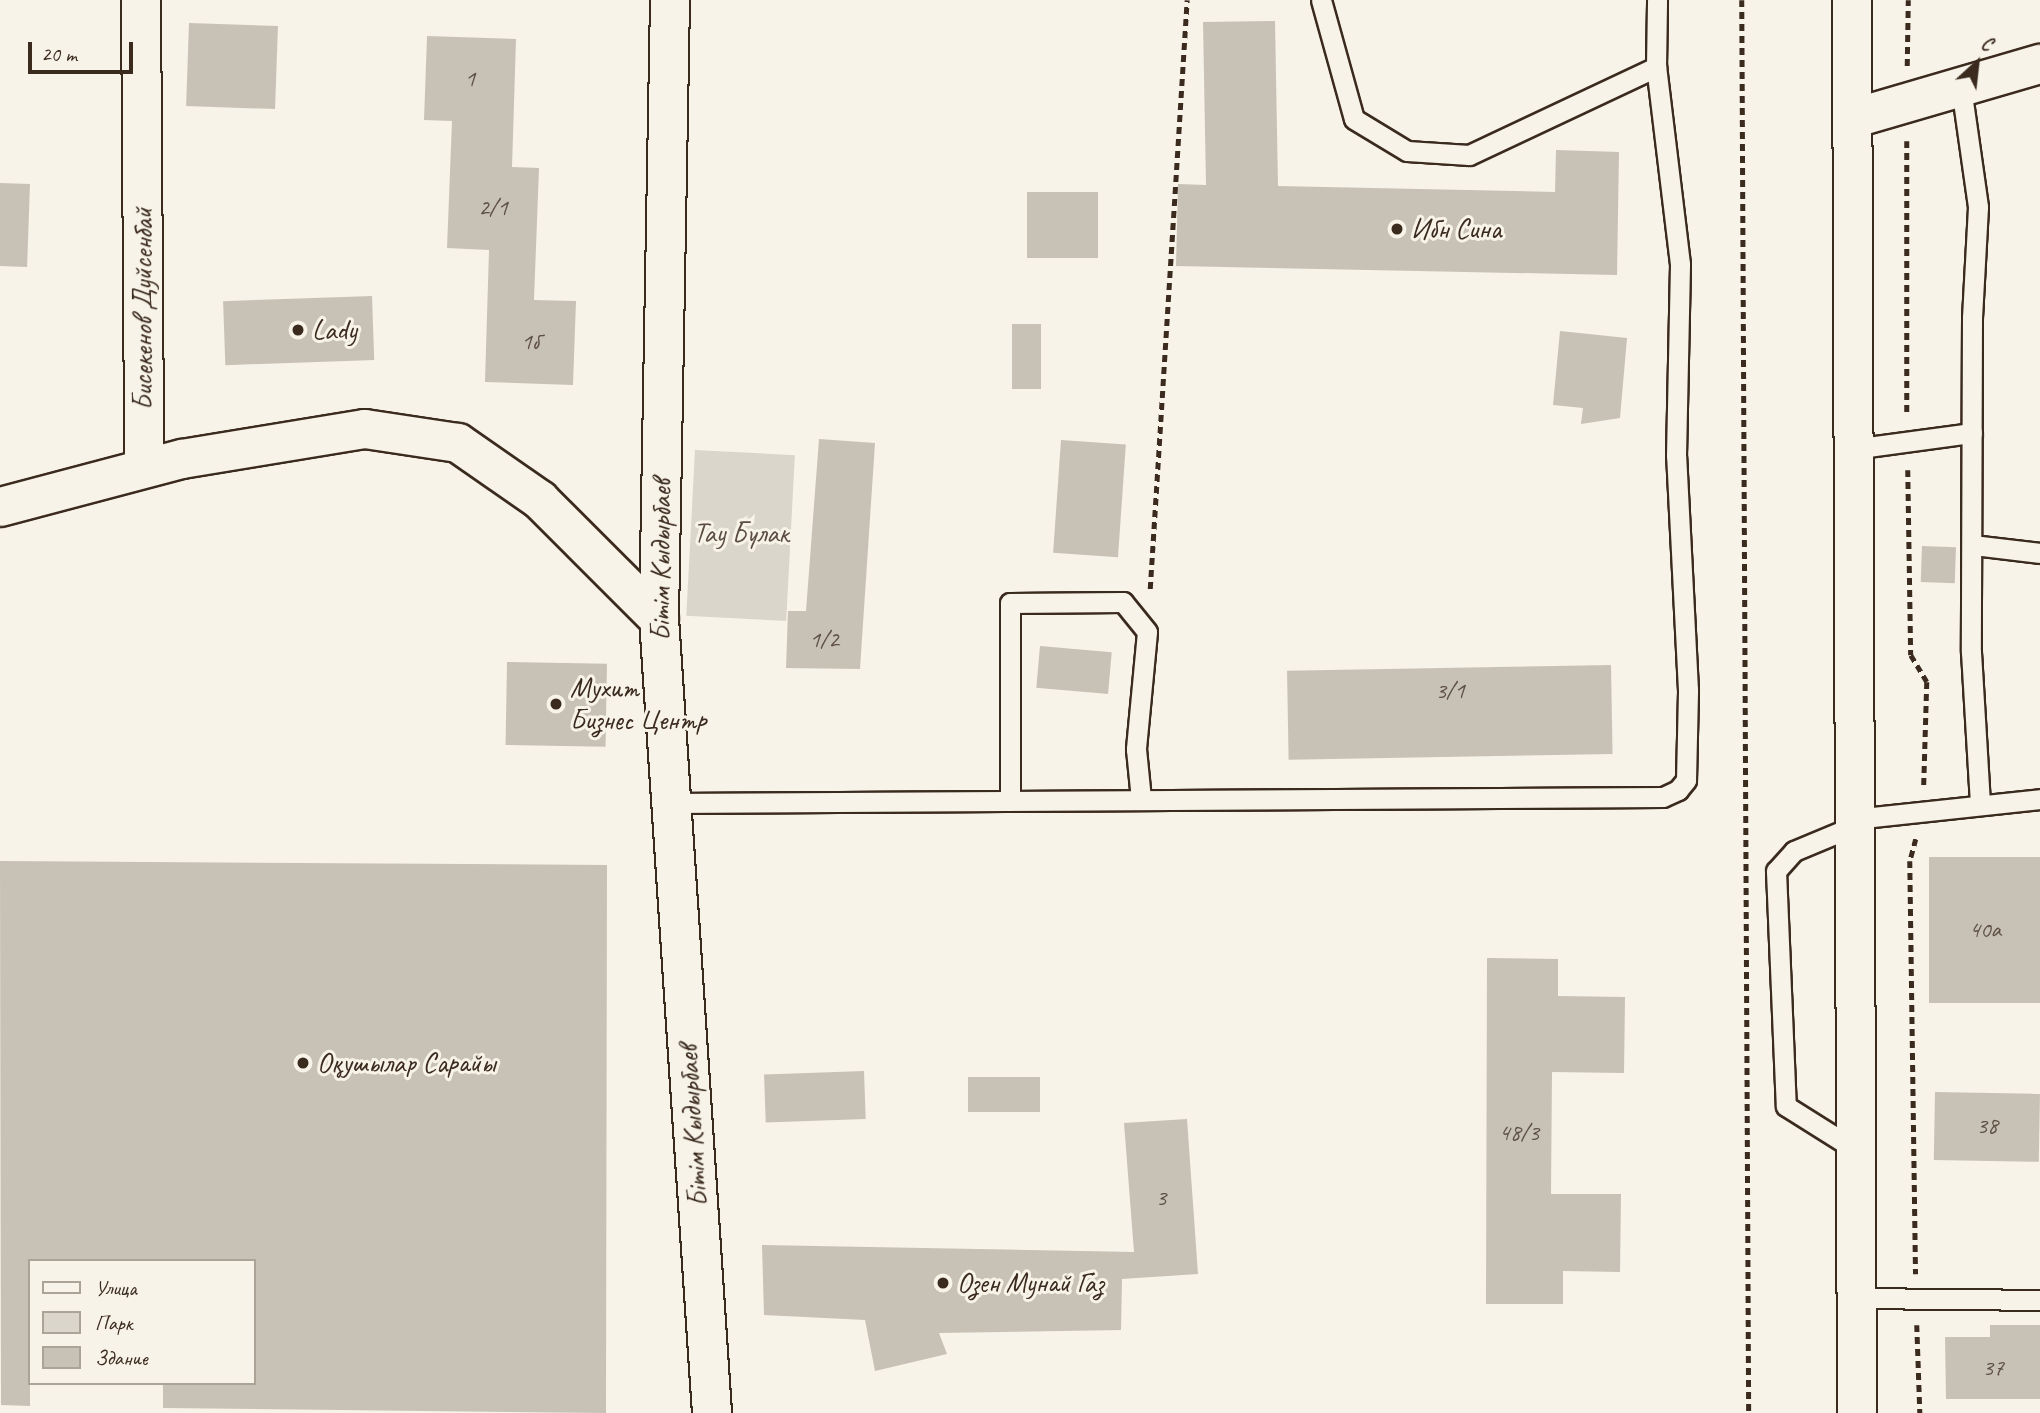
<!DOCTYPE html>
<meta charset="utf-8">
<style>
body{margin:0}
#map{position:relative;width:2040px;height:1413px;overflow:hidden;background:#f7f3e8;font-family:Caveat,sans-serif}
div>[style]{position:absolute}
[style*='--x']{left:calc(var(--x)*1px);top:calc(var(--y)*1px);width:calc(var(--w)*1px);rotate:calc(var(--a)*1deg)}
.green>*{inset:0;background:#dbd6cb;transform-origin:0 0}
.building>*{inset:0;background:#c8c1b6;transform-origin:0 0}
.path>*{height:4.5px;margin-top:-2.25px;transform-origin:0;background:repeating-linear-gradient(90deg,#3b2a1e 0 7px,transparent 0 12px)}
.roads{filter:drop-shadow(2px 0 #3b2a1e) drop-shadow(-2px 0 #3b2a1e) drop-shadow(0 2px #3b2a1e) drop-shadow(0 -2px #3b2a1e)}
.lane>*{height:19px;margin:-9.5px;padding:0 9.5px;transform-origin:9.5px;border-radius:9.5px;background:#f7f3e8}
.street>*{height:38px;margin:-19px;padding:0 19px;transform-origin:19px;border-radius:19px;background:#f7f3e8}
.secondary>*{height:38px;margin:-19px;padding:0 19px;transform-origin:19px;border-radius:19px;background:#f7f3e8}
.dots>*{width:19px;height:19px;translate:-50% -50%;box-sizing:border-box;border:4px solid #f7f3e8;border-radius:50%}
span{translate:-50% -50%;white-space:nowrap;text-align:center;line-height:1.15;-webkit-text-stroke:6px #f7f3e8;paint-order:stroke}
.number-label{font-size:24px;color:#5e5044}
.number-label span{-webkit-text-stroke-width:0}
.poi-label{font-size:28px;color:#3b2a1e}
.left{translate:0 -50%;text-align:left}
.street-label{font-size:28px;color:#3b2a1e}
.park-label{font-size:28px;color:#5b4c41}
.legend{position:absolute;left:28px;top:1259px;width:228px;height:126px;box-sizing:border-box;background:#f7f3e8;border:2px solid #aca397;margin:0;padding:9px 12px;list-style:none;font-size:21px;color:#3b2a1e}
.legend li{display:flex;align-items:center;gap:14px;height:35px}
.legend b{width:35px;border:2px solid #aca397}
.north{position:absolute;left:1942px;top:28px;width:70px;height:70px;-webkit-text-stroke:5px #f7f3e8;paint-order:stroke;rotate:27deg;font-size:19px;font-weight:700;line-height:28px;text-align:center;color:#3b2a1e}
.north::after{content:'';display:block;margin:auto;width:24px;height:32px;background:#3b2a1e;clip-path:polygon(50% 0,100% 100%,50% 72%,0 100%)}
.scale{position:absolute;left:28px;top:42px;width:105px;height:32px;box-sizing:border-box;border:4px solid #3b2a1e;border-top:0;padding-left:9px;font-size:21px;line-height:24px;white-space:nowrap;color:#3b2a1e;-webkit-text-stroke:5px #f7f3e8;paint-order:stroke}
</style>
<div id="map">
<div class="green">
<i style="left:695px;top:450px;width:100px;height:166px;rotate:3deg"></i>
</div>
<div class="building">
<i style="clip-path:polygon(1275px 21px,1278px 186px,1555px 192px,1556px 150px,1619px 152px,1617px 275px,1176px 266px,1178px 184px,1206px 185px,1203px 22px)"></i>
<i style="left:189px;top:23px;width:89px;height:83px;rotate:2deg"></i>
<i style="clip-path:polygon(427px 36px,516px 39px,512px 167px,539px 168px,534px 300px,576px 301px,573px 385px,485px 382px,489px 250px,447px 248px,452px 121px,424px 120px)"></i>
<i style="left:0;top:183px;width:30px;height:83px;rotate:2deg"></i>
<i style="left:1098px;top:192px;width:66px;height:71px;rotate:90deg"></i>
<i style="left:372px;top:296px;width:64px;height:149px;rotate:88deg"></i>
<i style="left:1012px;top:324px;width:29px;height:65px"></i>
<i style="clip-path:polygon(1560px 331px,1627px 338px,1620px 418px,1581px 424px,1583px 408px,1553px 405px)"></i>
<i style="clip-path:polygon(819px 439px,875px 443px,860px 669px,786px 668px,788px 611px,806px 611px)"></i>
<i style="left:1061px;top:440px;width:65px;height:113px;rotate:4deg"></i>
<i style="left:1922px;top:546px;width:34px;height:36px;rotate:2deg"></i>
<i style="left:1040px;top:646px;width:72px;height:42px;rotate:5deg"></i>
<i style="left:507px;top:662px;width:100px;height:83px;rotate:1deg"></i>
<i style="left:1611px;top:665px;width:89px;height:324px;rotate:89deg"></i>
<i style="left:1929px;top:857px;width:111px;height:146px"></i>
<i style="clip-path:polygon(0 861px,607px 865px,606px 1413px,163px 1408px,163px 1383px,254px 1383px,254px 1261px,30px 1261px,30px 1406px,1px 1405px)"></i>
<i style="clip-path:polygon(1487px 958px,1558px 959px,1558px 996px,1625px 997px,1624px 1073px,1552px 1072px,1551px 1194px,1621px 1194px,1620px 1272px,1563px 1271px,1563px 1304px,1486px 1304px)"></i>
<i style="left:864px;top:1071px;width:48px;height:100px;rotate:88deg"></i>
<i style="left:1040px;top:1077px;width:35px;height:72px;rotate:90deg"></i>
<i style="left:1935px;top:1092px;width:105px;height:68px;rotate:1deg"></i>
<i style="clip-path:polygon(1187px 1119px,1198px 1274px,1122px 1279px,1121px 1330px,939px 1333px,947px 1354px,875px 1371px,865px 1320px,764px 1315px,762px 1245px,1134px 1252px,1124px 1123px)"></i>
<i style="clip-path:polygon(1990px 1325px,2040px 1325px,2040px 1399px,1946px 1399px,1945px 1337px,1990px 1337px)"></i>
</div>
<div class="path">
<i style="--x:1742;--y:0;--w:1413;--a:89.72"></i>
<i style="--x:1907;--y:66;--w:66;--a:-89.1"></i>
<i style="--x:1907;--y:141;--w:275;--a:90"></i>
<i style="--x:1908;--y:470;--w:185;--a:89.1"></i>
<i style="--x:1911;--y:655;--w:31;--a:59"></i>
<i style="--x:1927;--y:682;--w:104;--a:91.7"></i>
<i style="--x:1150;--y:589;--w:590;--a:-86.41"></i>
<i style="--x:1916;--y:839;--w:23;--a:105"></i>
<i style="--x:1910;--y:861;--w:413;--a:89.2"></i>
<i style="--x:1917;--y:1325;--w:88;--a:88"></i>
</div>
<div class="roads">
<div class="lane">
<i style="--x:1321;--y:0;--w:123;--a:74.5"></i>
<i style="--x:1354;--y:119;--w:62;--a:31.1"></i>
<i style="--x:1407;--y:151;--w:62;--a:3.7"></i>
<i style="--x:1469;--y:155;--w:207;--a:-25.2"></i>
<i style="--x:1961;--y:87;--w:121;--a:81.9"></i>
<i style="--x:1978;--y:207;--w:111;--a:93.1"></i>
<i style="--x:1972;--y:318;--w:334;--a:90.2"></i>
<i style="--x:1971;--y:652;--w:153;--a:86.6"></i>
<i style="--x:1853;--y:449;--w:120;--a:-7.7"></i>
<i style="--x:1973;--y:545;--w:67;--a:6.8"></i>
<i style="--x:1010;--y:800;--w:197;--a:-90"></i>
<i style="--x:1010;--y:603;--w:113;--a:-0.5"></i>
<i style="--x:1123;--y:602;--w:38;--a:51"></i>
<i style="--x:1147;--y:632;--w:118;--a:95.4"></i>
<i style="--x:1136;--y:749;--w:50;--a:84.3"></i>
<i style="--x:671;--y:803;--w:992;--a:-0.35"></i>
<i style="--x:1663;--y:797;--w:17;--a:-25"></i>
<i style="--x:1678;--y:790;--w:13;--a:-51"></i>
<i style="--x:1686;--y:780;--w:90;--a:-88.7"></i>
<i style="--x:1688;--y:690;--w:234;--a:-92.9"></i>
<i style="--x:1676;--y:456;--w:192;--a:-88.8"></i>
<i style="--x:1680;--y:264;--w:198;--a:-96.9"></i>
<i style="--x:1656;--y:67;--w:67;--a:-89.1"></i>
<i style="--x:1854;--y:819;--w:187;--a:-6.1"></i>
<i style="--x:1854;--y:826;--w:65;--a:157.4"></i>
<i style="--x:1794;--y:851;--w:27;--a:132"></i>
<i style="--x:1776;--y:871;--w:235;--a:87.6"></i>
<i style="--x:1786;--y:1106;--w:83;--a:32.2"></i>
<i style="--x:1856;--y:1298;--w:184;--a:0.6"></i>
</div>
<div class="street">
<i style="--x:141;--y:0;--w:468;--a:89.6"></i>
<i style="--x:670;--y:0;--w:619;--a:91.02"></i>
<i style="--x:659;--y:619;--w:796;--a:86.18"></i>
<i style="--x:1855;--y:118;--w:193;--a:-16.3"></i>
<i style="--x:0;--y:507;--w:188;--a:-14.8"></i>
<i style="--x:182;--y:459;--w:185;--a:-9.3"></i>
<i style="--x:365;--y:429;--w:94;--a:8.6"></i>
<i style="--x:458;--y:443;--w:100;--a:34.8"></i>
<i style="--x:540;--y:500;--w:168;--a:45"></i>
</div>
<div class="secondary">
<i style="--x:1852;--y:0;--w:1413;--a:89.8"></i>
</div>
</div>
<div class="dots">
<i style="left:1397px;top:229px;background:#3b2a1e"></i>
<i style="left:298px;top:330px;background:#3b2a1e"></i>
<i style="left:556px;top:704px;background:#3b2a1e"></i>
<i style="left:303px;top:1063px;background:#3b2a1e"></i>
<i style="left:943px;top:1283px;background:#3b2a1e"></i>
</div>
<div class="number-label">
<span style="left:470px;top:79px">1</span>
<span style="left:493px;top:208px">2/1</span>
<span style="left:530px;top:342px">1б</span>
<span style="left:824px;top:640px">1/2</span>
<span style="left:1450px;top:691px">3/1</span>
<span style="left:1985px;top:930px">40а</span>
<span style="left:1987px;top:1126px">38</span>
<span style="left:1519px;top:1133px">48/3</span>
<span style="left:1161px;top:1198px">3</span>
<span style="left:1993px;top:1368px">37</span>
</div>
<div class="poi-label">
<span class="left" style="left:1411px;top:229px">Ибн Сина</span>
<span class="left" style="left:312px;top:330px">Lady</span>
<span class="left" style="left:570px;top:704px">Мухит<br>Бизнес Центр</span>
<span class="left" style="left:317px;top:1063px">Оқушылар Сарайы</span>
<span class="left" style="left:957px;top:1283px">Озен Мунай Газ</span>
</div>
<div class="street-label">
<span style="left:143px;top:309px;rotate:-90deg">Бисекенов Дуйсенбай</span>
<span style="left:661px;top:560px;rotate:-90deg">Бiтiм Кыдырбаев</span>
<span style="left:693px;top:1126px;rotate:-94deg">Бiтiм Кыдырбаев</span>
</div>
<div class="park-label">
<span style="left:741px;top:533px">Тау Булак</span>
</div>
<ul class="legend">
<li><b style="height:9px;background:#f7f3e8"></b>Улица</li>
<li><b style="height:19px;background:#dbd6cb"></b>Парк</li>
<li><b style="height:19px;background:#c8c1b6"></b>Здание</li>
</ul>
<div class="north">С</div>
<div class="scale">20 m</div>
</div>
